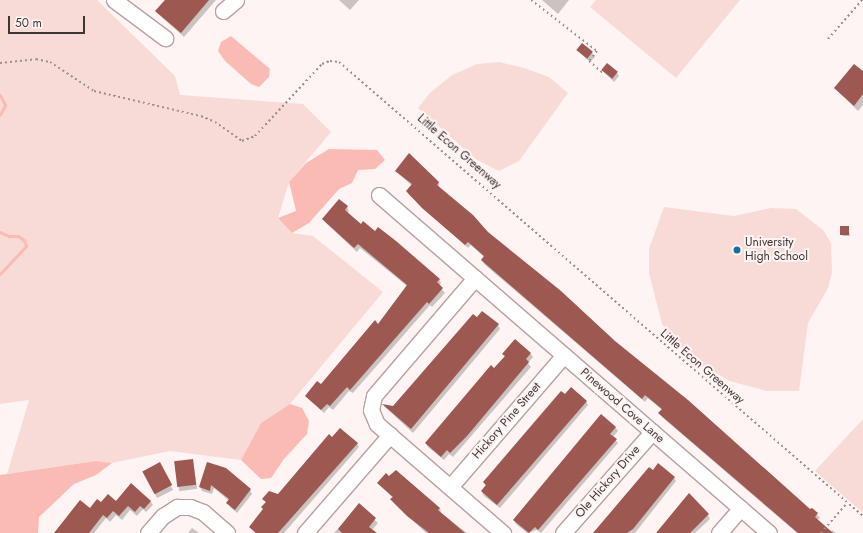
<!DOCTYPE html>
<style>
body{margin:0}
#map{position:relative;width:863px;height:533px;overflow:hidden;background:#fdf4f3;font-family:Jost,sans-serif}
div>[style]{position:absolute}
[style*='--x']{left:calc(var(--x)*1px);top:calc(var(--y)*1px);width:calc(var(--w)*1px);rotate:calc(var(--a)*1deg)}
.green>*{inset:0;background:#f8dad6}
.water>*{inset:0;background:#f9bbb4}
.shadow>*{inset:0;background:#0003;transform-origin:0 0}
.stream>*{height:3px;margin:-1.5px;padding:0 1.5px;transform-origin:1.5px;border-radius:1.5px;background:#f9bbb4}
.building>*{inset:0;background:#9c5851;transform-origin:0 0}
.path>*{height:2px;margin-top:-1px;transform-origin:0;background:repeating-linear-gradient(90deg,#9a9190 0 2px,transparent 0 5px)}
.roads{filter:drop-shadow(1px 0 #b6a19e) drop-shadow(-1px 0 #b6a19e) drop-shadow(0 1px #b6a19e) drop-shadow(0 -1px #b6a19e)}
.minor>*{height:15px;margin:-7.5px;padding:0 7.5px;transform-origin:7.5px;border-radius:7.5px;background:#fff}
.dots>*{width:11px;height:11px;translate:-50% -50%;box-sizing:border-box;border:2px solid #fdf4f3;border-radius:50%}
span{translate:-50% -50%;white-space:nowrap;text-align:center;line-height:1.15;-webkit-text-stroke:4px #fdf4f3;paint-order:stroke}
.street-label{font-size:12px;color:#3e3534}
.poi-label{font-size:12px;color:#3e3534}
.left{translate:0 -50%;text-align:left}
.scale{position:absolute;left:8px;top:16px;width:77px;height:18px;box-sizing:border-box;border:2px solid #3e3534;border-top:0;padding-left:5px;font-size:12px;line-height:14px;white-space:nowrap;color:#3e3534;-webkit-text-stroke:3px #fdf4f3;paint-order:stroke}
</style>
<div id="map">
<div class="green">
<i style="clip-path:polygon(0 0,97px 0,175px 76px,180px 95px,303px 104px,331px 132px,289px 182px,278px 218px,292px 233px,313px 236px,383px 292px,290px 404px,261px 423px,241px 460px,170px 451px,112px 463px,96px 461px,7px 474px,29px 400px,0 404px)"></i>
<i style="clip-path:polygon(596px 0,740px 0,676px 78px,590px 7px)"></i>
<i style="clip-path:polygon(499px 62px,524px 68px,549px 77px,568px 93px,519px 161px,499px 171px,477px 160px,418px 108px,430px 93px,452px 75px,477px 64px)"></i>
<i style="clip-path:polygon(664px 207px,734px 216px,771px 208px,796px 209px,823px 230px,831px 243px,832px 273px,828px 288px,808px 323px,799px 391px,767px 391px,730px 381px,697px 362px,674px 342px,662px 324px,649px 273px,649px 249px)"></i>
<i style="clip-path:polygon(863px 419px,863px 513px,815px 471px)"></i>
</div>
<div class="water">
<i style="clip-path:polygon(231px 36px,270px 69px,269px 77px,259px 87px,251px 84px,225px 61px,218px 51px,221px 42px)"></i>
<i style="clip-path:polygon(329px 149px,377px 150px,385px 160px,375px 169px,358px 170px,352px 183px,339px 189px,309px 223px,292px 233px,278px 218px,296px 211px,289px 182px,306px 163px)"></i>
<i style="clip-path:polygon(290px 404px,302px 408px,309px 421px,307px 434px,284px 459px,271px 478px,261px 479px,241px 460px,261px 423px)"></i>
<i style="clip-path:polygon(96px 461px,112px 463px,96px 475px,74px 484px,39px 517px,38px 533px,0 533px,0 475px)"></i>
</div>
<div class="shadow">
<i style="clip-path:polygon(165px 0,216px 0,184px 37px,156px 12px)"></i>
<i style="clip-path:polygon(339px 0,359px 0,350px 10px)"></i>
<i style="clip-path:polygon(542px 0,569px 0,558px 14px)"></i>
<i style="clip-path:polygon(578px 51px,592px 53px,595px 57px,590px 62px)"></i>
<i style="clip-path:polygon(602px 70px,617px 73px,619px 76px,614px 82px)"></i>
<i style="clip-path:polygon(863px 73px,863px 105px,858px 111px,835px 88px)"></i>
<i style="clip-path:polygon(410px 155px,439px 183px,439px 189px,488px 233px,810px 511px,812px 509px,820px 518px,817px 520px,831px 532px,832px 530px,836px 533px,797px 533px,662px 417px,660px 413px,662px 410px,648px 398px,645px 402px,484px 264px,482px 260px,484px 257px,471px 245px,468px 248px,409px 195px,407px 191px,412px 186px,396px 171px)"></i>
<i style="clip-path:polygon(347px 207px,349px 211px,347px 213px,361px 225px,439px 279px,441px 283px,439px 286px,445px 293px,432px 307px,430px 305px,353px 393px,349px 391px,333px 410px,329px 407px,324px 413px,306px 396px,321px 385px,378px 325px,407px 286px,360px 248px,357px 252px,326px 223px,323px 219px)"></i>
<i style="clip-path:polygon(848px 227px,850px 236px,843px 236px,842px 235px)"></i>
<i style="clip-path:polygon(477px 318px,498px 325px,500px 329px,413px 433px,384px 406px,394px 407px)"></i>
<i style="clip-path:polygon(530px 353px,533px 357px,528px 363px,531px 367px,453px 457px,449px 454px,444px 460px,428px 447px,426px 443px,505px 357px,503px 354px)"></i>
<i style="clip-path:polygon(565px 395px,586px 401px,588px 405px,500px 508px,484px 496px,482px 492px,486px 486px,484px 482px)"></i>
<i style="clip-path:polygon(615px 427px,618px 431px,613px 437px,618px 443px,541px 533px,537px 530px,527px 533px,516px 524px,514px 520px)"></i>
<i style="clip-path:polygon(333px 438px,357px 443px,359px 447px,284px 533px,255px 533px,250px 527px,264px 510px,266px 503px,264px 499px,278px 495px)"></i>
<i style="left:193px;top:460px;width:29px;height:18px;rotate:82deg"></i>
<i style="clip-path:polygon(207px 463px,250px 490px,252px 494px,237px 513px,230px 507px,229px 501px,214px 488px,212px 494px,202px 491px,200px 487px)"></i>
<i style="clip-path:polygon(159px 464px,173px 490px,157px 498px,155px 494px)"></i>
<i style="clip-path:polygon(653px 471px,674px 478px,676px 481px,635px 533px,593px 533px)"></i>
<i style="clip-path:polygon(378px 483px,440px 508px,441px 513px,467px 533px,426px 533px,394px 503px,393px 498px)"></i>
<i style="clip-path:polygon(150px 501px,153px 505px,146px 512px,143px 509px,137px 516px,130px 510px,122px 520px,116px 515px,110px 522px,106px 518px,94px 533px,55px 533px,101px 504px)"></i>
<i style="clip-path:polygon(359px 505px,378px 523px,372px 530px,374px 533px,334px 533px)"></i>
<i style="clip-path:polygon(708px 515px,710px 519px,695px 533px,657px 533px)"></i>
<i style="clip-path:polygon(192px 528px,199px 533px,188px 533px)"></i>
</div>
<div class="stream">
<i style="--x:0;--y:95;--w:11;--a:63"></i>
<i style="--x:5;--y:105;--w:11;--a:117"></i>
<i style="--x:0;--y:232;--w:10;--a:24"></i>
<i style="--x:9;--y:236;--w:9;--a:0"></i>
<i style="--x:18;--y:236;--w:7;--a:34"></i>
<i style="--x:24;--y:240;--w:6;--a:72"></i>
<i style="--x:26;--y:246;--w:38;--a:133"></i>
</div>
<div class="building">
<i style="clip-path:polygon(165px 0,209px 0,181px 33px,155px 11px)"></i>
<i style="left:582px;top:43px;width:14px;height:9px;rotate:39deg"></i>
<i style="left:607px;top:63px;width:14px;height:9px;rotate:39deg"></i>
<i style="clip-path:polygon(854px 64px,863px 71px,863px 94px,854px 106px,834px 88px)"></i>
<i style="clip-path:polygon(409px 153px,439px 182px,437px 185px,473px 215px,488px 232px,561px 291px,615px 341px,688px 400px,810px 509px,812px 508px,818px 513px,815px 517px,833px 533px,798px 533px,658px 413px,662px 409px,645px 395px,642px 399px,481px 260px,484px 256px,468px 242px,465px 245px,422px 208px,406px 191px,412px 184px,395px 171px)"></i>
<i style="clip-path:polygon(339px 199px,348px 206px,345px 210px,361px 224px,363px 221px,375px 231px,378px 227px,396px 241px,440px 279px,437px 282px,443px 288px,429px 304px,427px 302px,350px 390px,347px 387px,330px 406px,327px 404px,321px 410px,305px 396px,317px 381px,321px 384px,375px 320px,378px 324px,407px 285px,358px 244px,354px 248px,322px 219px)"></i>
<i style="left:840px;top:226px;width:9px;height:9px"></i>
<i style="clip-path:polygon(482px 311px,499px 324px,411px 429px,382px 404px,393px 406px,473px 314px,477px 317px)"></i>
<i style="clip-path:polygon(515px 339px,531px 353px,526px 359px,529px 362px,467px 436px,450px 453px,447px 450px,441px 457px,425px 443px,491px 365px,494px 368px,505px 356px,502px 354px)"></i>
<i style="clip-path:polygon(571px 387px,587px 401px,497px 505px,481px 491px,486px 485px,483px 482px,561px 391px,565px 394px)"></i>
<i style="clip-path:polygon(601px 414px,616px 427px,610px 434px,617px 439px,538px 530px,535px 527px,529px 533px,513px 520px)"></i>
<i style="clip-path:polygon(340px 428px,358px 443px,278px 533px,256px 533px,249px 527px,263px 509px,261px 507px,266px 502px,262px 499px,269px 491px,278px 494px,329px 434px,332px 437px)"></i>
<i style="left:193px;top:459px;width:26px;height:19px;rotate:83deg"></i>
<i style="left:160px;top:462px;width:26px;height:20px;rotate:62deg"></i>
<i style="clip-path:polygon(207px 462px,226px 468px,251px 489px,235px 510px,226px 503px,229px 499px,211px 485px,210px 491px,199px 487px)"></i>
<i style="clip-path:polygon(658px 463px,675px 477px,633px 529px,627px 533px,593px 533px,649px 467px,653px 470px)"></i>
<i style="clip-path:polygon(396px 470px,440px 508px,438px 510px,465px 533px,429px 533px,407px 516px,390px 499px,393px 497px,377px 483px,386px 473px,389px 476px)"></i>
<i style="clip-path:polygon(131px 483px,151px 501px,144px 509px,140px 506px,135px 512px,128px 506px,119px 516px,113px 511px,107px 518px,103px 515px,89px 533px,54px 533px,80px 500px,90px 508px,97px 499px,101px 502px,108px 494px,116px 501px)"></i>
<i style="clip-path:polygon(689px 493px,709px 514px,690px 533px,656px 533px)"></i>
<i style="clip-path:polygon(359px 503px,376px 518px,369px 527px,377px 533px,342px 533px,338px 529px)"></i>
</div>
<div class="path">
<i style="--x:531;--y:0;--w:83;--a:37.7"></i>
<i style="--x:597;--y:51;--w:13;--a:129"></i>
<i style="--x:589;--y:61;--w:18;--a:41"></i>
<i style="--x:828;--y:39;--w:52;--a:-48.9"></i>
<i style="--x:0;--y:63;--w:36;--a:-6"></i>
<i style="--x:36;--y:59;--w:14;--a:12"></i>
<i style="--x:50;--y:62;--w:53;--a:33.4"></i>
<i style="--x:94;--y:91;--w:110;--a:13.2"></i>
<i style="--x:201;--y:116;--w:15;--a:23"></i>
<i style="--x:215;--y:122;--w:33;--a:35"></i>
<i style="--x:242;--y:141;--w:14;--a:-21"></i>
<i style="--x:255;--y:136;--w:98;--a:-47.1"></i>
<i style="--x:322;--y:64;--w:9;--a:-21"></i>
<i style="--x:330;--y:61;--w:9;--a:6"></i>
<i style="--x:339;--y:62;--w:693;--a:40.91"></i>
<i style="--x:821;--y:533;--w:40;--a:-49"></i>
</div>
<div class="roads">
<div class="minor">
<i style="--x:114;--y:0;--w:64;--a:36.7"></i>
<i style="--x:223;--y:11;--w:17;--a:-40"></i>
<i style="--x:379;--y:195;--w:516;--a:40.91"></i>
<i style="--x:475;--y:278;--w:155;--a:130.6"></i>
<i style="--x:374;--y:396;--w:14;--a:102"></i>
<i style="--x:371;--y:410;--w:15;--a:67"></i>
<i style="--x:377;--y:424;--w:167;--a:40.9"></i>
<i style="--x:450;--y:487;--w:174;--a:-49.2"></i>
<i style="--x:148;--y:533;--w:23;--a:-49"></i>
<i style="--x:163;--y:516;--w:17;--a:-33"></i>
<i style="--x:177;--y:507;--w:13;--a:0"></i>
<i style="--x:190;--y:507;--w:14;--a:21"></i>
<i style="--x:203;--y:512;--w:32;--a:41"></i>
<i style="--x:305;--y:533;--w:130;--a:-49.1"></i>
<i style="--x:563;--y:533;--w:135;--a:-48.6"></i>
<i style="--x:719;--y:533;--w:33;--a:-49"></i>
</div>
</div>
<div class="dots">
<i style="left:737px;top:250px;background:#1272a0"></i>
</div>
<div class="street-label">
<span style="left:459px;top:152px;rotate:41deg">Little Econ Greenway</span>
<span style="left:702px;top:367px;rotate:41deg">Little Econ Greenway</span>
<span style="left:622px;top:406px;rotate:41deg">Pinewood Cove Lane</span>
<span style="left:507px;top:421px;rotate:-49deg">Hickory Pine Street</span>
<span style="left:608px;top:482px;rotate:-49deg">Ole Hickory Drive</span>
</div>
<div class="poi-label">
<span class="left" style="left:745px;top:250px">University<br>High School</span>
</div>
<div class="scale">50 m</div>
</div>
